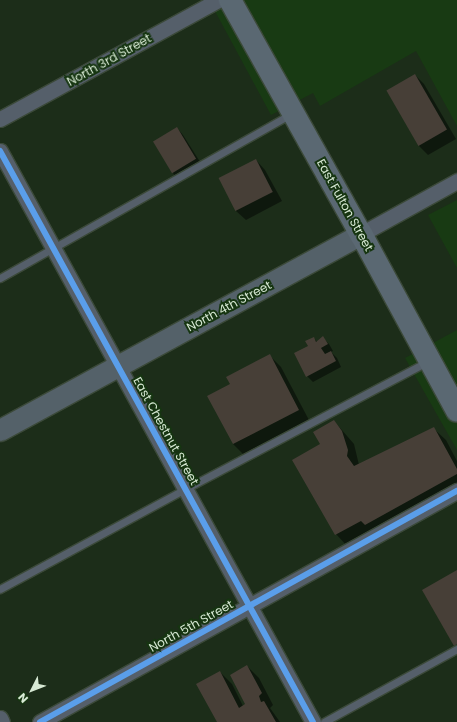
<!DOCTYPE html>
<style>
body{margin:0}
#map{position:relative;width:457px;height:722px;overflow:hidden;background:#1c2d19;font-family:Poppins,sans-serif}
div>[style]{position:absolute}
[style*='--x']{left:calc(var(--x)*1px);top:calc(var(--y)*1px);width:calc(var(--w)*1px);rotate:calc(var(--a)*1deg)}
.built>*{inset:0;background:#183a13}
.shadow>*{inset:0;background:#0007}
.building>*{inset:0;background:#473f37;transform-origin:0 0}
.roads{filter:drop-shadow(1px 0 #3b4939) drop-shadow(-1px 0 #3b4939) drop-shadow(0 1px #3b4939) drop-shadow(0 -1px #3b4939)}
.lane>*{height:7px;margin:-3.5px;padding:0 3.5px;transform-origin:3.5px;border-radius:3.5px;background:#555f6a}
.street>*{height:15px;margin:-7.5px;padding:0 7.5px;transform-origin:7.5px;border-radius:7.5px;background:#555f6a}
.secondary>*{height:21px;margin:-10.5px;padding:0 10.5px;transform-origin:10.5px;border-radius:10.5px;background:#546169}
.primary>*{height:22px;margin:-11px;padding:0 11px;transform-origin:11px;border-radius:11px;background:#5a6872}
.cycleway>*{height:6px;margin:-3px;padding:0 3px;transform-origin:3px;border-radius:3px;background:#5a9eea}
span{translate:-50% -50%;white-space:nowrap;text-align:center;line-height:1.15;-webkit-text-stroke:4px #163511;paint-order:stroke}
.street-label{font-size:12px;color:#d7e9d4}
.north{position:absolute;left:12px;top:670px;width:40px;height:40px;-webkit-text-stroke:3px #163511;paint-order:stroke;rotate:228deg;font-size:11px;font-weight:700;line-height:16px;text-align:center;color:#d7e9d4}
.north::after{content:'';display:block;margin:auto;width:14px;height:18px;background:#d7e9d4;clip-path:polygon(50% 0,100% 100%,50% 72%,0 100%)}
</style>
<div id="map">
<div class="built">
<i style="clip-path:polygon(209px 0,457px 0,457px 126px,416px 51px,320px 106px,313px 93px,271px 115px)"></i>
<i style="clip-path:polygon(457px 200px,457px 268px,428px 215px)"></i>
<i style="clip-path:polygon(457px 330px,457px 450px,405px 358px)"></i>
</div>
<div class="shadow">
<i style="clip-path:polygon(415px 75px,424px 84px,456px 139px,428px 155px,419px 146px)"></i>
<i style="clip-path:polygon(177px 128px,183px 135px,202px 165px,178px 179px,172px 172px,155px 142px)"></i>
<i style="clip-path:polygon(256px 160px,265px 170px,282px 201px,246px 220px,236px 211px)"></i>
<i style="clip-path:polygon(314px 338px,317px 342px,323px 338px,329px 344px,333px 351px,331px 352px,337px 358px,341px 367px,313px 382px,307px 376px,309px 347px)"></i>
<i style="clip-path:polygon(270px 356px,281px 367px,310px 422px,245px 456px,233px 444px,231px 384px)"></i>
<i style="clip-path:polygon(334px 421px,354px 444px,359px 465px,434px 429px,446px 440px,457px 461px,457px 492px,347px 546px,336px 534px,321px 444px)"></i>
<i style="clip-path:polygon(247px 666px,259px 678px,273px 705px,270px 708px,280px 722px,218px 722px,220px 672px,232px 684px,243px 706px,246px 705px)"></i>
</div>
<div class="building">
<i style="left:415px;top:74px;width:64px;height:33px;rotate:60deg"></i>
<i style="left:177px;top:127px;width:37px;height:28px;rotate:59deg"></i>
<i style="left:256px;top:159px;width:37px;height:42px;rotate:63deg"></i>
<i style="clip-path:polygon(323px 336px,328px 344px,321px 348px,325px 354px,331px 351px,336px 361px,306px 377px,294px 353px,308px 346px,305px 341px,314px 337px,316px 342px)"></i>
<i style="clip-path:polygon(270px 354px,299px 410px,233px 444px,207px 396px,230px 384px,226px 377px)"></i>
<i style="clip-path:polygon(334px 420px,342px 431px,348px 450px,347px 456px,354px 466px,434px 427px,457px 469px,457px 474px,365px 525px,361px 521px,335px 535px,292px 460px,320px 444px,313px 432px)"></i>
<i style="clip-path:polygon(457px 570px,457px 644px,454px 646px,422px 590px)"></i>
<i style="clip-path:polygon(247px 665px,262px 693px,259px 696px,261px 702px,264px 701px,276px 722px,217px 722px,196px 684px,220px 671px,239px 708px,245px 704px,230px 675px)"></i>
</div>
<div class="roads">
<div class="lane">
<i style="--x:0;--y:278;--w:334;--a:-29.4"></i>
<i style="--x:0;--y:589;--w:210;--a:-28.4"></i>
<i style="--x:185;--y:489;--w:273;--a:-27.7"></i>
<i style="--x:324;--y:722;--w:152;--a:-28.8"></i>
</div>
<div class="street">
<i style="--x:0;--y:119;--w:248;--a:-28.6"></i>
<i style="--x:0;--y:151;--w:651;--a:61.27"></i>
<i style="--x:361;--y:234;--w:110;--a:-28.9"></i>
<i style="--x:0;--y:718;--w:4;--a:63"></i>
<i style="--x:40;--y:722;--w:477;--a:-29"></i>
</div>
<div class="secondary">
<i style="--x:0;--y:430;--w:411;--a:-28.5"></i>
</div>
<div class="primary">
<i style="--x:230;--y:0;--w:268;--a:60.8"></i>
<i style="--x:361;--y:234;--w:201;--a:61.5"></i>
</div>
</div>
<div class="cycleway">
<i style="--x:0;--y:151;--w:651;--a:61.27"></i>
<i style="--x:40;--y:722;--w:477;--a:-29"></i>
</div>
<div class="street-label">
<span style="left:109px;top:60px;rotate:-29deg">North 3rd Street</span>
<span style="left:345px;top:205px;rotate:61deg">East Fulton Street</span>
<span style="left:229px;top:306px;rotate:-28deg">North 4th Street</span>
<span style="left:166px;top:431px;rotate:61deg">East Chestnut Street</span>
<span style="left:191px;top:626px;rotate:-29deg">North 5th Street</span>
</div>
<div class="north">N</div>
</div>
